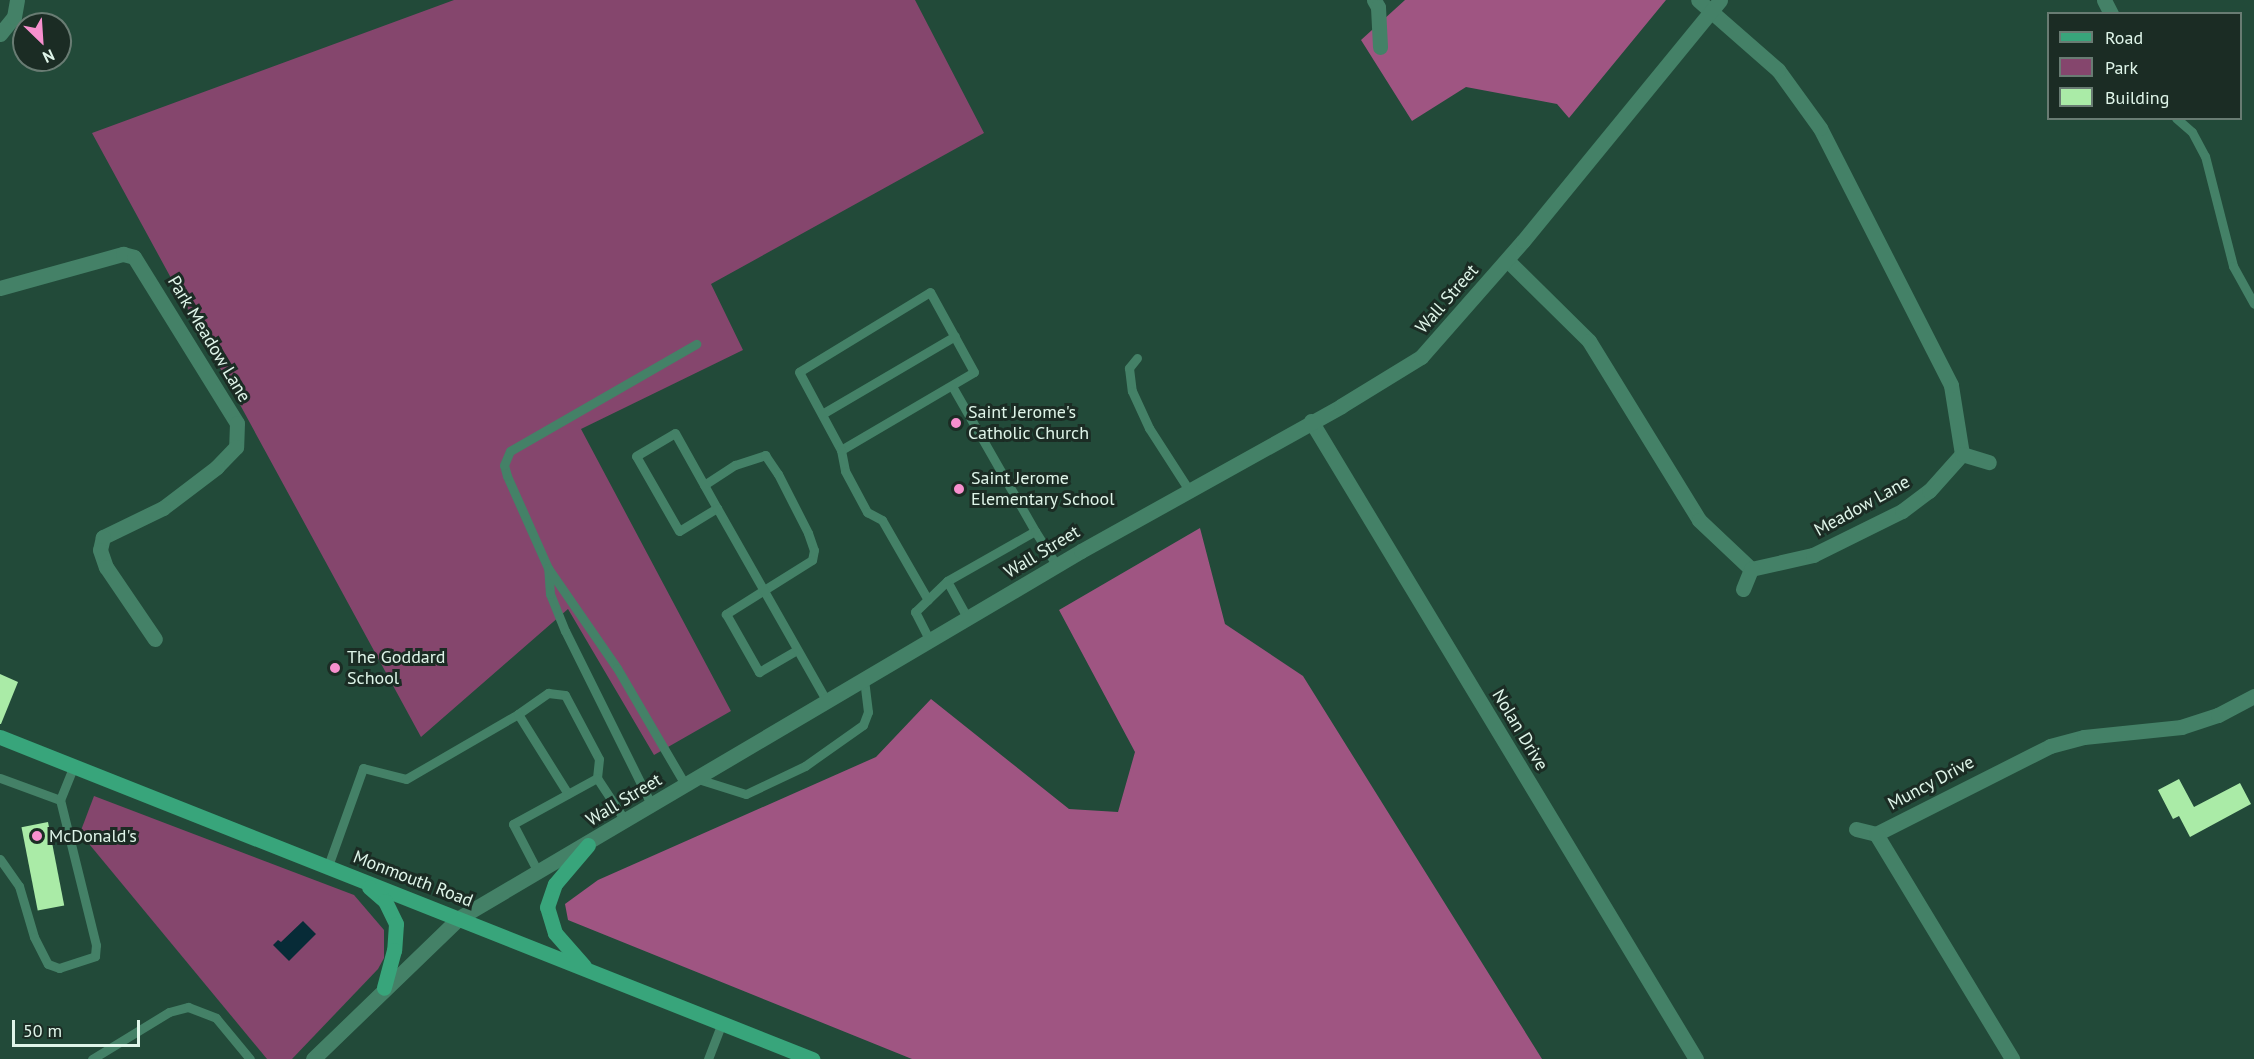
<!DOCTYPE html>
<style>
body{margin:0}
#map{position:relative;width:2254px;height:1059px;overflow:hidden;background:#224a39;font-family:"PT Sans",sans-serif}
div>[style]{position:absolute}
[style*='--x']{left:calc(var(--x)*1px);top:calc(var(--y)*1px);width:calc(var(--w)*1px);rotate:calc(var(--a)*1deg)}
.green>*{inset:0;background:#85466d}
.forest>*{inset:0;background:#9f5582}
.water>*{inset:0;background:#072b37}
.building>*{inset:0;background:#aaeba7;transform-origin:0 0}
.service>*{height:9px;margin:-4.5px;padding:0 4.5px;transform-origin:4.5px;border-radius:4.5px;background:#448167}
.minor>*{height:15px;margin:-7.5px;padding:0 7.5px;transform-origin:7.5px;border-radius:7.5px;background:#448167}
.tertiary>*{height:15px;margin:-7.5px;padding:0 7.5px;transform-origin:7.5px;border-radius:7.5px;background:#448167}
.secondary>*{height:15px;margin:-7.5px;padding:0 7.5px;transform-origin:7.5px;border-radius:7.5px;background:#38a57b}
.dots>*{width:16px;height:16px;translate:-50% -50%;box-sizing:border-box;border:3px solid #1b2c24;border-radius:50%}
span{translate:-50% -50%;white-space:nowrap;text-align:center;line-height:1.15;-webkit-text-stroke:6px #1b2c24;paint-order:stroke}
.street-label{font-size:18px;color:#dff5e9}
.poi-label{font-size:18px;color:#dff5e9}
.left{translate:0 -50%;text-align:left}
.legend{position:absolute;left:2047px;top:12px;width:195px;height:108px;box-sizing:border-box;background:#1b2c24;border:2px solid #697c73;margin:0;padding:8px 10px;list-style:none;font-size:18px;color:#dff5e9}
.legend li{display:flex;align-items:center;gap:12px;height:30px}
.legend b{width:30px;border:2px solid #697c73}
.north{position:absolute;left:12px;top:12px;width:60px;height:60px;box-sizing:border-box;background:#1b2c24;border:2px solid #697c73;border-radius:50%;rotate:155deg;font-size:16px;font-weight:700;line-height:24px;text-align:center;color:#dff5e9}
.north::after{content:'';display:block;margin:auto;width:21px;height:27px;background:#f790ce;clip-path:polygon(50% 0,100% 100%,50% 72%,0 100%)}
.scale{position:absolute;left:12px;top:1020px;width:128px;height:27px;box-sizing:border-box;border:3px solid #dff5e9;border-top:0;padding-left:8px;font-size:18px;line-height:21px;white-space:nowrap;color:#dff5e9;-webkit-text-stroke:4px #1b2c24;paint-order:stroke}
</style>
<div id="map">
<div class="green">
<i style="clip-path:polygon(454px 0,915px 0,984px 133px,711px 284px,743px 350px,581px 429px,731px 711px,654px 755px,568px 609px,421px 737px,92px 133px)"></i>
<i style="clip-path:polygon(94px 796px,354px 895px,384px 930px,384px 958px,378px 969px,292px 1059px,267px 1059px,80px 833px)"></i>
</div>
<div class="forest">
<i style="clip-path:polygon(1405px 0,1666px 0,1569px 118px,1557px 104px,1466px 87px,1412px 121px,1361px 40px)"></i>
<i style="clip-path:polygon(1200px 528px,1225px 624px,1303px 676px,1542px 1059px,912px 1059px,568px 920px,565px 904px,598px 880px,876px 757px,931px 699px,1069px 809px,1118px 812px,1135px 752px,1059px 610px)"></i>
</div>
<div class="water">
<i style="clip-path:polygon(303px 921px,316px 934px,289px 961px,273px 945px,278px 940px,281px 942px)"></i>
</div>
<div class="building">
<i style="clip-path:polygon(0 674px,18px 682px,1px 724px,0 724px)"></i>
<i style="clip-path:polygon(2179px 779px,2194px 807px,2240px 783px,2251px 804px,2190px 837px,2179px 816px,2173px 819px,2158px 790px)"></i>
<i style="left:48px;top:822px;width:85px;height:27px;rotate:79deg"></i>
</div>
<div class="service">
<i style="--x:2176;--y:118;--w:21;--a:41"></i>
<i style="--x:2192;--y:132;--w:27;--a:62"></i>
<i style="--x:2205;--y:156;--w:114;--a:75.7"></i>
<i style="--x:2233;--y:266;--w:43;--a:61.1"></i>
<i style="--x:1137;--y:358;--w:13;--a:129"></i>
<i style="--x:1129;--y:368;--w:23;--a:83"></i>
<i style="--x:1132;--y:391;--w:41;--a:65.3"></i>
<i style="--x:1149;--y:428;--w:74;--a:57.2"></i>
<i style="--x:952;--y:386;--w:167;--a:60.2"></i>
<i style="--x:822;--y:414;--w:154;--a:-30.4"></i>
<i style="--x:841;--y:450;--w:154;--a:-30.4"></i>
<i style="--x:974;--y:372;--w:91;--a:-118.8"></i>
<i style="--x:930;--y:292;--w:153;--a:148.6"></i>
<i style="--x:799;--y:372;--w:89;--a:61.7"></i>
<i style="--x:841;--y:450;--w:21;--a:79"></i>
<i style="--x:845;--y:471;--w:47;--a:61.8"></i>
<i style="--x:867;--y:512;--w:17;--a:28"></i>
<i style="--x:882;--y:520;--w:92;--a:60.1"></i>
<i style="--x:704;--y:485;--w:37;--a:-33"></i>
<i style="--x:735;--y:465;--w:32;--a:-18"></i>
<i style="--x:765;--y:455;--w:23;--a:56"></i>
<i style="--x:778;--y:474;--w:66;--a:63"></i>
<i style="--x:808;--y:533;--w:18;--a:71"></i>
<i style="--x:814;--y:550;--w:10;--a:101"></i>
<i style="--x:812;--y:560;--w:102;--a:147.9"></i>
<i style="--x:726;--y:614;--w:67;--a:60.4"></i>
<i style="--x:759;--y:672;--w:44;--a:-30.1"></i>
<i style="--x:717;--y:508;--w:44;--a:148.8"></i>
<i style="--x:679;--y:531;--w:86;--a:-119.8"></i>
<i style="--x:636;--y:456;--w:45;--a:-30.5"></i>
<i style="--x:675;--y:433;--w:86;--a:60.8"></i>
<i style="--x:717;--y:508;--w:223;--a:60.4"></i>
<i style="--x:548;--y:568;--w:101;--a:-114"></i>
<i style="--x:507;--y:476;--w:11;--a:-105"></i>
<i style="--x:504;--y:465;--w:15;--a:-67"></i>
<i style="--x:510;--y:451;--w:215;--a:-29.9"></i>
<i style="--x:968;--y:619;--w:43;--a:-118.9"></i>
<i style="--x:947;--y:581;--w:101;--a:-29.6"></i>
<i style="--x:1035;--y:531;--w:41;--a:57.8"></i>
<i style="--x:930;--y:641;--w:33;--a:-117"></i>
<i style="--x:915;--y:612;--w:45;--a:-44.1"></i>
<i style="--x:518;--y:714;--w:37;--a:-35"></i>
<i style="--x:548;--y:693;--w:17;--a:7"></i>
<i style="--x:565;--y:695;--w:72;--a:62"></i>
<i style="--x:599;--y:759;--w:19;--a:96"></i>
<i style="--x:0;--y:778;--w:64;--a:20.1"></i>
<i style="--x:698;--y:779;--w:50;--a:17.4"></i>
<i style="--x:746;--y:794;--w:65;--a:-25.4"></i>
<i style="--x:805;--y:766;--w:71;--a:-35.3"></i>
<i style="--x:863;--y:725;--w:14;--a:-69"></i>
<i style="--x:868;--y:712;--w:32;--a:-97"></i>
<i style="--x:652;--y:806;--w:195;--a:-116.4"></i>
<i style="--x:565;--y:631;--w:40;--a:-112"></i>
<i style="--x:550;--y:594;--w:26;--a:-94"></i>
<i style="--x:548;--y:568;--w:121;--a:55.4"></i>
<i style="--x:617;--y:668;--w:137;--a:59.7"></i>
<i style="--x:0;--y:859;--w:33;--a:55"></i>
<i style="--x:19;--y:886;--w:53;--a:73.6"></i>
<i style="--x:34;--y:937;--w:30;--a:63"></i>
<i style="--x:48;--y:964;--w:12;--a:20"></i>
<i style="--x:59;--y:968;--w:38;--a:-18"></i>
<i style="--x:95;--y:956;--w:11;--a:-85"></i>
<i style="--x:96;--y:945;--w:149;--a:-103.9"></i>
<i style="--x:60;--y:800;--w:38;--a:-68"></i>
<i style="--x:328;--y:866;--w:104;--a:-70.3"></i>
<i style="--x:363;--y:768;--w:44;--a:14.3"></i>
<i style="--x:406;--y:779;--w:129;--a:-30.1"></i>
<i style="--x:518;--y:714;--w:94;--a:58"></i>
<i style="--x:538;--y:872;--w:54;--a:-117.5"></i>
<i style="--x:513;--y:824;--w:96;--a:-28.7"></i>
<i style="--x:597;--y:778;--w:53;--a:56.6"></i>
<i style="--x:92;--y:1059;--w:90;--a:-31.4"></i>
<i style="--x:169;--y:1012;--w:20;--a:-15"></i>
<i style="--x:188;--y:1007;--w:30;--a:21"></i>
<i style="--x:216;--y:1018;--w:53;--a:50.3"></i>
<i style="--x:708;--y:1059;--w:39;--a:-69"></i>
</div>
<div class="minor">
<i style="--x:1374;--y:0;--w:8;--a:60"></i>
<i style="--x:1378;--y:7;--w:40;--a:87.1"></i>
<i style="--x:2104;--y:0;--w:16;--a:63"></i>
<i style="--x:0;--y:34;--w:22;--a:-51"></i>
<i style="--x:14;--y:17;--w:17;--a:-80"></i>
<i style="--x:1507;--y:260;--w:115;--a:44.6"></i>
<i style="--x:1589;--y:341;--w:210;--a:58.4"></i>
<i style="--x:1699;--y:520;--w:71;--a:43.3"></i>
<i style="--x:1751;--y:569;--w:64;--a:-12.7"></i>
<i style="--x:1813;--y:555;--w:99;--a:-26.3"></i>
<i style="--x:1902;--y:511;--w:34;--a:-37"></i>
<i style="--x:1929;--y:491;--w:50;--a:-48.3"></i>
<i style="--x:1962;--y:454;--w:70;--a:-99.1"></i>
<i style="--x:1951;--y:385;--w:288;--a:-117"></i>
<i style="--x:1820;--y:128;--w:72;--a:-125.9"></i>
<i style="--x:1778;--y:70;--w:106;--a:-138.8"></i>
<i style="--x:0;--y:288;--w:128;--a:-15.5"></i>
<i style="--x:123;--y:254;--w:11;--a:15"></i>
<i style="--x:134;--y:257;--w:195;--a:58.2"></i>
<i style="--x:237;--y:423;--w:24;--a:92"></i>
<i style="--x:236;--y:447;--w:28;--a:134"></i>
<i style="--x:217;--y:467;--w:68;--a:142.8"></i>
<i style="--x:163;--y:508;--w:67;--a:154.2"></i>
<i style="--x:103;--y:537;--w:13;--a:103"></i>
<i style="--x:100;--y:550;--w:18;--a:71"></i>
<i style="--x:106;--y:567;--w:87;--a:55.8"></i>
<i style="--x:1311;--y:421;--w:745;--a:58.89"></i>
<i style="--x:1962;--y:454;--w:28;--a:17"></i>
<i style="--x:1743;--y:589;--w:22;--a:-68"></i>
<i style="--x:1856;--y:829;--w:21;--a:14"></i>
<i style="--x:1876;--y:834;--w:195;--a:-26.8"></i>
<i style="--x:2050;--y:746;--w:35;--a:-15"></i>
<i style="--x:2084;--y:737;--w:98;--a:-5.9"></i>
<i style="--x:2181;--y:727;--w:39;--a:-18"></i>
<i style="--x:2218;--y:715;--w:41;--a:-27.8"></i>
<i style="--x:1876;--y:834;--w:263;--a:58.8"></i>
</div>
<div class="tertiary">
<i style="--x:313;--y:1059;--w:203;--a:-44"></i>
<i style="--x:459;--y:918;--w:722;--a:-30.54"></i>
<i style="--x:1081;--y:551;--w:298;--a:-29.1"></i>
<i style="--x:1341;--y:406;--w:94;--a:-31.5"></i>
<i style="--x:1421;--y:357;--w:154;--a:-48.7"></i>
<i style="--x:1523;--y:241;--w:311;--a:-50.7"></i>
</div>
<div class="secondary">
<i style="--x:0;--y:737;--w:874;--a:21.63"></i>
<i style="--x:369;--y:887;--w:21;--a:41"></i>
<i style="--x:385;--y:901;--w:25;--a:64"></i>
<i style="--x:396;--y:924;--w:26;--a:94"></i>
<i style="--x:394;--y:950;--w:39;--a:105"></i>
<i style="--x:584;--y:966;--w:44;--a:-131.3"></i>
<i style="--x:555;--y:933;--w:27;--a:-107"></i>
<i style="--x:547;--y:907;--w:24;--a:-71"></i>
<i style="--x:555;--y:884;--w:51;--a:-49.8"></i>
</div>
<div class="dots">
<i style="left:956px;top:423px;background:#f790ce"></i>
<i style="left:959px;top:489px;background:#f790ce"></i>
<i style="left:335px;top:668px;background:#f790ce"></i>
<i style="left:37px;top:836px;background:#f790ce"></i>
</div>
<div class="street-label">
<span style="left:1447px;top:299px;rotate:-49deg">Wall Street</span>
<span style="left:209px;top:339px;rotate:59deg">Park Meadow Lane</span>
<span style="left:1862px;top:506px;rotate:-29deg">Meadow Lane</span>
<span style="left:1042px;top:552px;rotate:-31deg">Wall Street</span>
<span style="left:1520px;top:730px;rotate:59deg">Nolan Drive</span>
<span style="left:1931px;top:783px;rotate:-28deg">Muncy Drive</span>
<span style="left:624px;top:800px;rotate:-31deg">Wall Street</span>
<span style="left:413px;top:879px;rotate:21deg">Monmouth Road</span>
</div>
<div class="poi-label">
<span class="left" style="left:968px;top:423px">Saint Jerome's<br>Catholic Church</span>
<span class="left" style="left:971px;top:489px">Saint Jerome<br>Elementary School</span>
<span class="left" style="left:347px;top:668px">The Goddard<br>School</span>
<span class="left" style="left:49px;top:836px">McDonald's</span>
</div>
<ul class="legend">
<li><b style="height:8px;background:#38a57b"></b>Road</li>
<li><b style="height:16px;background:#85466d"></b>Park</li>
<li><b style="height:16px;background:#aaeba7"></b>Building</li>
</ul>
<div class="north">N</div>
<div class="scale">50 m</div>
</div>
